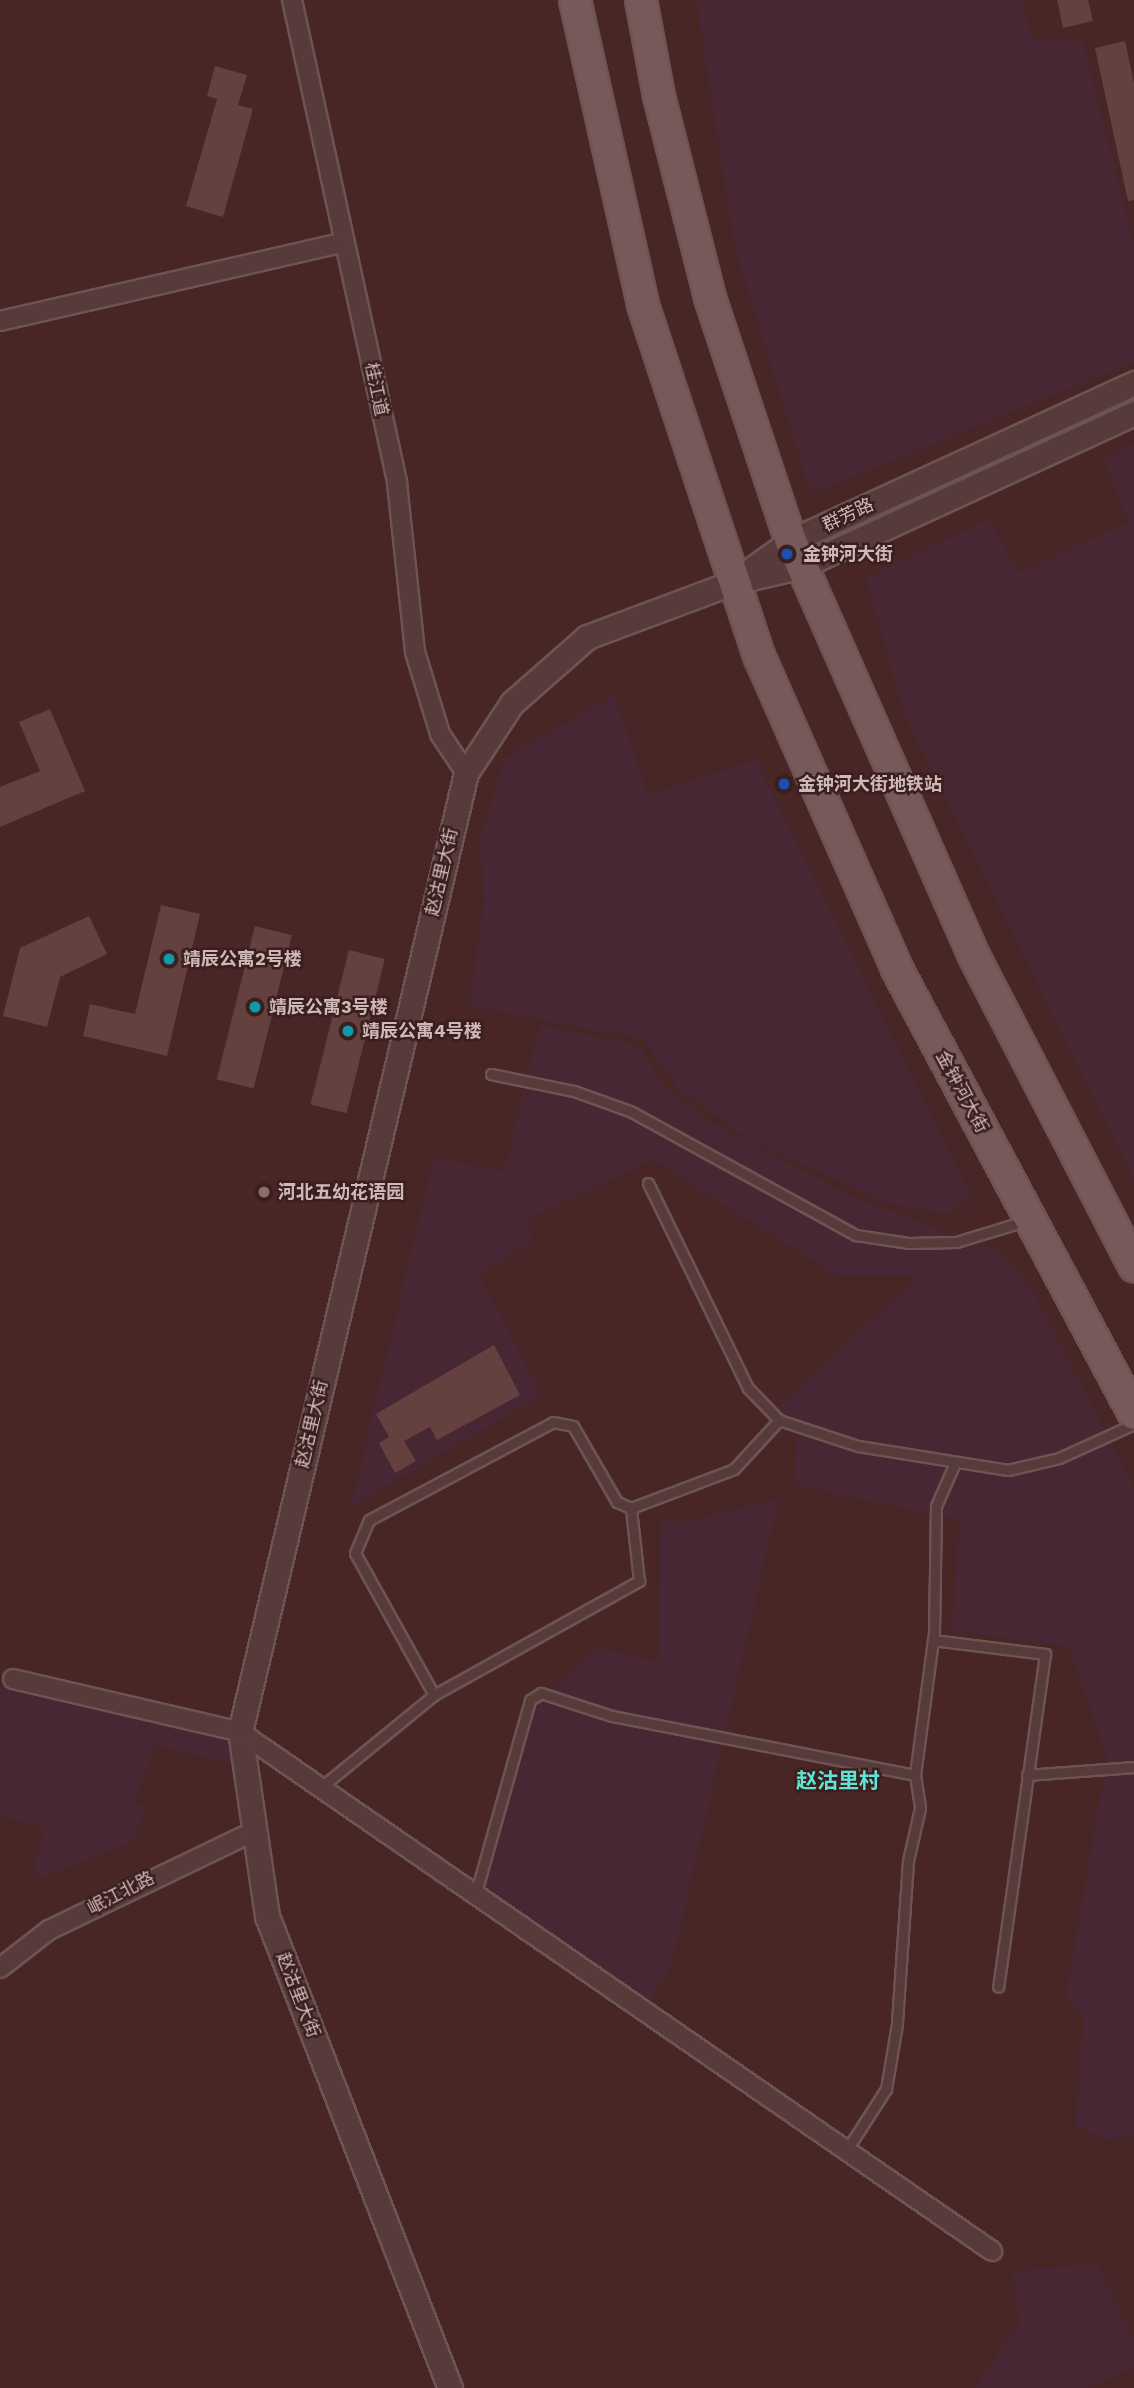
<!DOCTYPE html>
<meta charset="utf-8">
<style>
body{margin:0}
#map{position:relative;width:1134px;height:2388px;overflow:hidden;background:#472625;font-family:"Work Sans","Noto Sans SC",sans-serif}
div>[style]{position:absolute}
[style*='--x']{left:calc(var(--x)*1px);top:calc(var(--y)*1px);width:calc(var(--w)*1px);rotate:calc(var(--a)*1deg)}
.green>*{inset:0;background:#482735}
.building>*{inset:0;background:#64403e;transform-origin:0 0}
.roads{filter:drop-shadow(2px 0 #6d5452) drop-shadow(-2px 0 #6d5452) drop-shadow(0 2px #6d5452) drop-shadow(0 -2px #6d5452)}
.service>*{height:9px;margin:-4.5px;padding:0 4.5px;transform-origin:4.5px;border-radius:4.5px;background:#563b3a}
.minor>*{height:18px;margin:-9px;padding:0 9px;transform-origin:9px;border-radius:9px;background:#563b3a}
.tertiary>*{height:23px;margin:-11.5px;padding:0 11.5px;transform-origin:11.5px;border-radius:11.5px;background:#563b3a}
.primary>*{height:30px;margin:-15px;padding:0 15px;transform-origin:15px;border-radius:15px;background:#765958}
.dots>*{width:19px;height:19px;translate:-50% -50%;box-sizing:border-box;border:4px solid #3b1f1e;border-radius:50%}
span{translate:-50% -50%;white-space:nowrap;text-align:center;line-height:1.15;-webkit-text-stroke:5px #3b1f1e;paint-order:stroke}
.street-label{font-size:18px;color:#cfb9b8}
.poi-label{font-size:18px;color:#cfb9b8;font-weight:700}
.left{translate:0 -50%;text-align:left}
.quarter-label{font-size:21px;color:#60e2d4;font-weight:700}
</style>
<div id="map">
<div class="green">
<i style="clip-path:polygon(696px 0,1023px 0,1031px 39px,1083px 41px,1134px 244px,1134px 362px,811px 494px,735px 249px)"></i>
<i style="clip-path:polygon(1134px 443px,1134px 1179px,904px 714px,866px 578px,989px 519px,1019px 573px,1128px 522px,1104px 460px)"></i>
<i style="clip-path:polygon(614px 695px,648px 794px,756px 760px,972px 1198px,946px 1214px,884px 1202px,750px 1140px,680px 1091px,642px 1039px,469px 1006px,484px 901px,480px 839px,504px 758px)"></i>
<i style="clip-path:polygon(540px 1025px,640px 1046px,663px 1084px,711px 1122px,853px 1197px,1001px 1252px,1033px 1291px,1134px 1487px,1134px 2138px,1105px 2139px,1075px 2125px,1084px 2014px,1065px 2001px,1107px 1757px,1068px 1646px,952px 1631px,959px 1520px,794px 1485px,797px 1435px,777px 1407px,919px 1276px,837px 1276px,653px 1160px,528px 1219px,533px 1240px,479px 1275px,542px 1395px,351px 1507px,433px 1158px,504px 1171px)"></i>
<i style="clip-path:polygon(779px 1498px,671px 1968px,648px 2004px,485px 1887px,534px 1703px,599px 1648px,659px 1662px,660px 1521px,682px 1522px)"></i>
<i style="clip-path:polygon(0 1688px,224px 1739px,235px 1764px,155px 1746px,135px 1802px,144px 1806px,135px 1841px,39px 1879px,34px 1865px,46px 1828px,0 1817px)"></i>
<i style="clip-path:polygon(1097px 2264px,1134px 2339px,1134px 2368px,1089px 2388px,975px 2388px,1019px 2323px,1012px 2271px)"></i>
</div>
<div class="building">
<i style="clip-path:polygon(1057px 0,1088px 0,1093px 21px,1063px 28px)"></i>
<i style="clip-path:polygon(1125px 41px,1134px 83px,1134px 200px,1128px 201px,1095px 48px)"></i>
<i style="clip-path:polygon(215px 66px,247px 75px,238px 105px,253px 109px,223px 217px,186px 206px,217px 99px,207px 96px)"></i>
<i style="clip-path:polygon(50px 709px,85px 791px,0 827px,0 787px,40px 771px,19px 722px)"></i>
<i style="clip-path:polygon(161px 905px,200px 914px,167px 1056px,83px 1036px,90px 1004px,135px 1014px)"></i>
<i style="clip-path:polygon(89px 916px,107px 954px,60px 977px,47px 1027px,3px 1016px,20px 948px)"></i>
<i style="left:255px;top:926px;width:38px;height:158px;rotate:14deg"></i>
<i style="left:349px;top:950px;width:37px;height:159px;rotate:14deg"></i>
<i style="clip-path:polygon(494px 1345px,520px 1395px,437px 1440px,430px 1427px,404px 1441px,416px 1461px,395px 1473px,379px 1443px,389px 1437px,376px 1414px)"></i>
</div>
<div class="roads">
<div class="service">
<i style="--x:491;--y:1074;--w:85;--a:11.6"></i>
<i style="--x:574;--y:1091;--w:59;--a:19.7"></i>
<i style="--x:630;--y:1111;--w:258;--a:28.8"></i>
<i style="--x:856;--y:1235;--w:54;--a:8.6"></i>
<i style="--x:909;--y:1243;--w:47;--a:-1.2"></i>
<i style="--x:956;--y:1242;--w:72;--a:-16.9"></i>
<i style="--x:648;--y:1183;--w:228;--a:64"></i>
<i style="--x:748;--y:1388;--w:45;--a:45.9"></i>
<i style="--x:779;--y:1420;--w:83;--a:18.2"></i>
<i style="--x:858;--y:1446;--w:152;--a:9.1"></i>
<i style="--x:1008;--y:1470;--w:52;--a:-13.2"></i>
<i style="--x:1059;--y:1458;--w:82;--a:-24.4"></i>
<i style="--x:933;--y:1640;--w:113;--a:7.1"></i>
<i style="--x:1045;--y:1654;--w:336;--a:98"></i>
<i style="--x:434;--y:1695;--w:162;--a:-119.1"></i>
<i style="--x:355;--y:1553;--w:36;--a:-67"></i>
<i style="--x:369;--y:1520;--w:208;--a:-28"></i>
<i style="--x:553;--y:1422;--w:20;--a:11"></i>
<i style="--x:573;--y:1426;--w:88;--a:59.9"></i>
<i style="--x:617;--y:1502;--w:15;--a:23"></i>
<i style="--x:915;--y:1775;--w:143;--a:-82.4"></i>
<i style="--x:934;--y:1633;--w:127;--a:-89.1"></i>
<i style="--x:936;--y:1506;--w:45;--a:-66.3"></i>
<i style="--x:1027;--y:1775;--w:107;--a:-4.3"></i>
<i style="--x:320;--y:1788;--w:147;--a:-39.2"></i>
<i style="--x:434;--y:1695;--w:235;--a:-29.1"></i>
<i style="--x:639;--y:1581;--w:73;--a:-96.3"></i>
<i style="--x:631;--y:1508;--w:110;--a:-20.7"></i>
<i style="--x:734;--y:1469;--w:67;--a:-47.4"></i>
<i style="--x:475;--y:1896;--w:204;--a:-74.3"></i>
<i style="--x:530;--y:1700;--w:13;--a:-32"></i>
<i style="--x:541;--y:1693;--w:75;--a:17.9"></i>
<i style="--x:612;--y:1716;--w:309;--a:11"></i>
<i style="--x:915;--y:1775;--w:33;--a:81"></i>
<i style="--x:920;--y:1808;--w:54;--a:102.8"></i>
<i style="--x:908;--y:1861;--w:163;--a:93.9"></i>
<i style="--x:897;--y:2024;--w:66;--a:99.6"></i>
<i style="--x:886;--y:2089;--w:74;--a:122.8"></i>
</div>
<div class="minor">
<i style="--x:292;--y:0;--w:494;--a:77.7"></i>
<i style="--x:397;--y:483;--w:170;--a:83.9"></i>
<i style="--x:415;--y:652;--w:86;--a:73"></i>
<i style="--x:440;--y:734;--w:47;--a:56.3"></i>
<i style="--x:0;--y:321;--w:353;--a:-12.9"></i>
<i style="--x:13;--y:1679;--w:233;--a:13.1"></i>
<i style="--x:240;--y:1732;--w:914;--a:34.61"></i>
<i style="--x:0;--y:1968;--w:62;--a:-37.8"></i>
<i style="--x:49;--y:1930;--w:224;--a:-25.7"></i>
</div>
<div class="tertiary">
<i style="--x:745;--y:574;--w:57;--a:-35.7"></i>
<i style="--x:791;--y:541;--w:378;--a:-24.7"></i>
<i style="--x:450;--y:2388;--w:506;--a:-111.19"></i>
<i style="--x:267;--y:1916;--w:186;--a:-98.3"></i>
<i style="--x:240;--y:1732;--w:985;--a:-76.74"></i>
<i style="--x:466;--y:773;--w:84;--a:-56.7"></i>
<i style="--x:512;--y:703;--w:100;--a:-41.3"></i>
<i style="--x:587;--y:637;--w:157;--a:-20.5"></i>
<i style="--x:734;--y:582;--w:70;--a:-13.2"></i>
<i style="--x:802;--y:566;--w:366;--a:-24.7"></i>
</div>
<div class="primary">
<i style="--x:575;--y:0;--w:312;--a:77.4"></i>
<i style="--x:643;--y:305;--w:372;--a:71.7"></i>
<i style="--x:760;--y:658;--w:340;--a:66.2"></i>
<i style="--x:897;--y:969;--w:504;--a:61.96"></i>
<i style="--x:641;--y:0;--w:98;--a:79.4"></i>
<i style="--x:659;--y:96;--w:208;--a:75.8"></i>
<i style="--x:710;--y:298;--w:256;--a:71.6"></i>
<i style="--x:791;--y:541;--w:456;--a:66.2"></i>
<i style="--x:975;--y:958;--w:347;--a:62.7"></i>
</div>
</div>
<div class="dots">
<i style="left:787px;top:554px;background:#1a4fb4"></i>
<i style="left:784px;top:784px;background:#1a4fb4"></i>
<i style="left:169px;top:959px;background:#0f9aa8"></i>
<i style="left:255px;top:1007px;background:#0f9aa8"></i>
<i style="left:348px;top:1031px;background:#0f9aa8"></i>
<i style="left:264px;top:1192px;background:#8d6e63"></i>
</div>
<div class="street-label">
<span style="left:376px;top:389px;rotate:78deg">桂江道</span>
<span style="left:848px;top:515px;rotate:-25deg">群芳路</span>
<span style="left:442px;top:872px;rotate:-77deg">赵沽里大街</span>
<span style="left:962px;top:1092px;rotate:62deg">金钟河大街</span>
<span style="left:312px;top:1424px;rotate:-77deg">赵沽里大街</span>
<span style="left:121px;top:1893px;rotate:-27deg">岷江北路</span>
<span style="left:298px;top:1995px;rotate:69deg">赵沽里大街</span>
</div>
<div class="poi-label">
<span class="left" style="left:803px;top:554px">金钟河大街</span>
<span class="left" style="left:798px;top:784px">金钟河大街地铁站</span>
<span class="left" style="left:183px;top:959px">靖辰公寓2号楼</span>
<span class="left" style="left:269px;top:1007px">靖辰公寓3号楼</span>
<span class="left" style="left:362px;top:1031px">靖辰公寓4号楼</span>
<span class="left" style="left:278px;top:1192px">河北五幼花语园</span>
</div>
<div class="quarter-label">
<span style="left:838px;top:1781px">赵沽里村</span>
</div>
</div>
